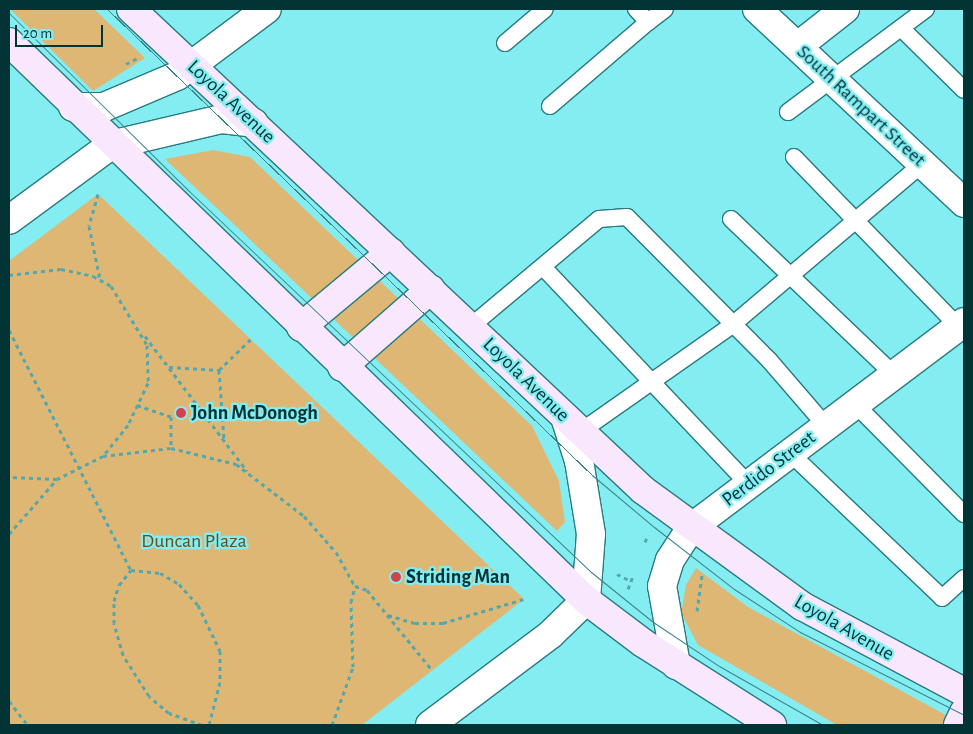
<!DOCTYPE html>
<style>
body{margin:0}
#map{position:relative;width:973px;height:734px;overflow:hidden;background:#84edf2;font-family:"Alegreya Sans",sans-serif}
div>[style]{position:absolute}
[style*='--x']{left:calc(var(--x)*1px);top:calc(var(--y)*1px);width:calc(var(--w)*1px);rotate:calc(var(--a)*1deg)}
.green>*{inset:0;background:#deb775}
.path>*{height:3px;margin-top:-1.5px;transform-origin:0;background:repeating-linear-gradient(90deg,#54a8ac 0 4px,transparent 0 8px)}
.roads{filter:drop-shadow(1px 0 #287b80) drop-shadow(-1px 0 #287b80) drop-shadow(0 1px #287b80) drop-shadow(0 -1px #287b80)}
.lane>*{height:16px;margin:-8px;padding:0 8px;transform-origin:8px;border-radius:8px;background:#fff}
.street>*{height:28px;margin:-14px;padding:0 14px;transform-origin:14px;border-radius:14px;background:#fff}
.secondary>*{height:28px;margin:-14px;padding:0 14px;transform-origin:14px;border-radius:14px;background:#f9e8fd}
.tram>*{height:1px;margin:-0.5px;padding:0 0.5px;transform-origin:0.5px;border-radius:0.5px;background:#3a8487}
.dots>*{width:14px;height:14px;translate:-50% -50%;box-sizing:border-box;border:2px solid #84edf2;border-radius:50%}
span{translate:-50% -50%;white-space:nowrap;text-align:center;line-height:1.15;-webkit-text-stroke:4.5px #84edf2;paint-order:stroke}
.street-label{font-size:20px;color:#023436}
.poi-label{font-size:20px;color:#023436;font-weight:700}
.left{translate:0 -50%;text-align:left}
.park-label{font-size:20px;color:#6a4d17}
.frame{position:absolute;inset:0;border:10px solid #023436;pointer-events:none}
.scale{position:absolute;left:15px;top:25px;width:88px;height:22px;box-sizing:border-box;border:2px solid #023436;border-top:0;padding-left:6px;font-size:15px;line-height:18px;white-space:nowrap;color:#023436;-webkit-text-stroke:4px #84edf2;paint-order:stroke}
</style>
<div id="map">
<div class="green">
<i style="clip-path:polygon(10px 9px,94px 9px,145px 58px,93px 91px)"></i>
<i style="clip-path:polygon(213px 150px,250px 157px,532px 426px,559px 481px,565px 522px,557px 531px,165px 159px)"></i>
<i style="clip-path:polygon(98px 194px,524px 599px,362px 725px,9px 725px,9px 261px)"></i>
<i style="clip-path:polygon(696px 568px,748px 607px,964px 725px,837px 725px,698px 645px,681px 613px,686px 585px)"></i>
</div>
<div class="path">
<i style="--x:126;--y:64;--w:15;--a:-28"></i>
<i style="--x:98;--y:194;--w:33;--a:106"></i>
<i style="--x:89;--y:226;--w:54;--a:78.3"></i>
<i style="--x:9;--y:275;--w:52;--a:-6.6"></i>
<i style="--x:61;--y:269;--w:33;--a:12"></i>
<i style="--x:93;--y:276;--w:21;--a:29"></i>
<i style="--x:111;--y:286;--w:69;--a:58.6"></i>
<i style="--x:147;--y:345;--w:38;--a:88"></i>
<i style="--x:148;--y:383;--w:47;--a:115.5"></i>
<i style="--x:128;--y:425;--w:40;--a:129"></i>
<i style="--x:103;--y:456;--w:51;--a:153.4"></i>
<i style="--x:57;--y:479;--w:48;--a:-177.6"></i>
<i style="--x:9;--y:330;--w:269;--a:63.1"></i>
<i style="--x:145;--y:336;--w:169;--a:52.9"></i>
<i style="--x:169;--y:367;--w:50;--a:3.4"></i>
<i style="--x:219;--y:370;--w:45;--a:-44.1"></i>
<i style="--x:219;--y:370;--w:69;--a:85.9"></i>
<i style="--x:137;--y:405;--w:36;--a:19"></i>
<i style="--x:171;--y:417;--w:31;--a:90"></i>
<i style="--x:103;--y:456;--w:68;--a:-6.7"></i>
<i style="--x:171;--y:448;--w:67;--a:13.8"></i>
<i style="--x:236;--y:464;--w:86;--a:37.4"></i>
<i style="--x:304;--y:516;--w:48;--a:48.4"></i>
<i style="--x:336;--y:552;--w:39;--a:61"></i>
<i style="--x:355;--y:586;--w:13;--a:18"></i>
<i style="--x:367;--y:590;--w:103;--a:50.9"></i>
<i style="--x:9;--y:534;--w:73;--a:-48.9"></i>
<i style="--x:645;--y:542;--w:8;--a:-67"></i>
<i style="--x:617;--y:574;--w:16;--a:27"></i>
<i style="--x:628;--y:589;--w:14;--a:-69"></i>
<i style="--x:697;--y:611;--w:37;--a:-82"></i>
<i style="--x:388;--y:615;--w:28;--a:17"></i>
<i style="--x:415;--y:623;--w:28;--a:0"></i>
<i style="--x:443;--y:623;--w:84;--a:-16.5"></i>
<i style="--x:9;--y:701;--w:31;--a:52"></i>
<i style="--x:202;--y:725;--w:35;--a:-160"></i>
<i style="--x:169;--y:713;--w:26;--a:-140"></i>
<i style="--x:149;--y:696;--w:49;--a:-122.4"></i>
<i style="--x:123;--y:655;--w:33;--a:-106"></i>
<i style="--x:114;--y:623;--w:22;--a:-90"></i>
<i style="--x:114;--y:601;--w:17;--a:-73"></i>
<i style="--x:119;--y:585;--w:19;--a:-51"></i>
<i style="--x:131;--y:570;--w:29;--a:6"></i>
<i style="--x:160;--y:573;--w:22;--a:30"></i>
<i style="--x:179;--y:584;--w:28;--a:48"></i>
<i style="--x:198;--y:605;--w:51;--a:64.4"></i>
<i style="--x:220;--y:651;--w:31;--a:90"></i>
<i style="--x:220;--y:682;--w:44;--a:104.3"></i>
<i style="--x:332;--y:725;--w:62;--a:-70.1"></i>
<i style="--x:353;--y:667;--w:65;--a:-91.8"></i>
<i style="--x:351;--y:602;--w:16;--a:-76"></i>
</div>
<div class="roads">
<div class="lane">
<i style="--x:636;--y:9;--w:18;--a:47"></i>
<i style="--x:648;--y:22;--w:21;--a:-37"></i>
<i style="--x:901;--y:28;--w:88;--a:44.5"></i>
<i style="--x:505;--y:43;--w:52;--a:-40.4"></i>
<i style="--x:550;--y:106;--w:129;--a:-40.6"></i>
<i style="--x:788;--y:112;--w:172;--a:-36.7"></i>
<i style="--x:794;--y:157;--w:235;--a:45.9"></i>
<i style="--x:731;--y:219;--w:226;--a:43.7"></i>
<i style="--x:543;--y:267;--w:300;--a:46.6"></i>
<i style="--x:470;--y:327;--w:168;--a:-39.9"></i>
<i style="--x:599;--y:219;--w:28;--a:-4"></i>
<i style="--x:627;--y:217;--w:202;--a:45.2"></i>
<i style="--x:769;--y:360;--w:87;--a:49.2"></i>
<i style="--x:855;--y:404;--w:155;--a:45.3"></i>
<i style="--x:580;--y:432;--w:184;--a:-35.1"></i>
<i style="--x:731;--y:326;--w:250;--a:-40.3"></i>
<i style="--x:790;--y:453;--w:210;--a:43.6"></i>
<i style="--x:942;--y:598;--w:30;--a:-42"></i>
</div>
<div class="street">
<i style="--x:757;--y:9;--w:284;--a:43.1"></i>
<i style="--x:798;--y:46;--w:60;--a:-38.2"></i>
<i style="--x:73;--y:107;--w:31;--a:0"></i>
<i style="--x:104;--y:107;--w:79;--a:-23"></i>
<i style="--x:177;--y:76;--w:112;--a:-36.7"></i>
<i style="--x:9;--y:220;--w:127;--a:-36.3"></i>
<i style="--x:111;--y:145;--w:114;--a:-13.2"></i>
<i style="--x:222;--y:119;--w:32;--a:7"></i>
<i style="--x:676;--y:665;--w:80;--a:-100"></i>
<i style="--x:662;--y:586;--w:27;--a:-73"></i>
<i style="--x:670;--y:560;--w:38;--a:-57"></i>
<i style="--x:691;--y:528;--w:342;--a:-37"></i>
<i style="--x:430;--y:725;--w:151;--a:-36.9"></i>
<i style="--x:551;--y:634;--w:49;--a:-44.2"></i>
<i style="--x:586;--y:600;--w:66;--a:-85.7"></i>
<i style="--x:591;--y:534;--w:74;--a:-99.3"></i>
<i style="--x:579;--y:461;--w:46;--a:-107.7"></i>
</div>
<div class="secondary">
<i style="--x:131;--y:9;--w:702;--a:43.21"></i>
<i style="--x:643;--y:490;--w:197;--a:36.1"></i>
<i style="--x:802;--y:606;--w:183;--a:28"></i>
<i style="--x:9;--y:42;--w:803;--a:44.04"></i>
<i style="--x:586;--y:600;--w:71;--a:37"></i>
<i style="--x:643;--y:643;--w:153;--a:32.4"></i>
<i style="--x:301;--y:327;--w:117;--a:-39.8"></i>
<i style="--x:342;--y:367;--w:118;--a:-41.2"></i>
<i style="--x:958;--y:725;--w:14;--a:-65"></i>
</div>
</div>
<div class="tram">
<i style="--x:107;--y:9;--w:673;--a:43.86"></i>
<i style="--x:592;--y:475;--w:81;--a:40"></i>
<i style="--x:654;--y:527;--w:101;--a:37.8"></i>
<i style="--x:734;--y:589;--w:79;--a:33.1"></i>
<i style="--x:800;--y:632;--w:184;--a:26.8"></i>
<i style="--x:9;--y:13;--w:253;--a:44.7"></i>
<i style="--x:189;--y:191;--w:554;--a:43.46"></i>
<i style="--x:591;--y:572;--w:80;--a:38.9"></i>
<i style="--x:653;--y:622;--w:79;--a:33.7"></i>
<i style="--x:719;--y:666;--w:120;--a:29.6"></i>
</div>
<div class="dots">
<i style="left:181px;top:413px;background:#d2424e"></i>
<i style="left:396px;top:577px;background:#d2424e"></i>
</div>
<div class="street-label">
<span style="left:231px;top:102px;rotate:43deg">Loyola Avenue</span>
<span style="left:861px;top:106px;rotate:43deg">South Rampart Street</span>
<span style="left:526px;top:380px;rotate:44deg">Loyola Avenue</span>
<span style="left:769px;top:469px;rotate:-37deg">Perdido Street</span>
<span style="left:844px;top:628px;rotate:30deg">Loyola Avenue</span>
</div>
<div class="poi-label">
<span class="left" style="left:191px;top:413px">John McDonogh</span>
<span class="left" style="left:406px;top:577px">Striding Man</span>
</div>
<div class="park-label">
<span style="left:194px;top:541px">Duncan Plaza</span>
</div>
<div class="frame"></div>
<div class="scale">20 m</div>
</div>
